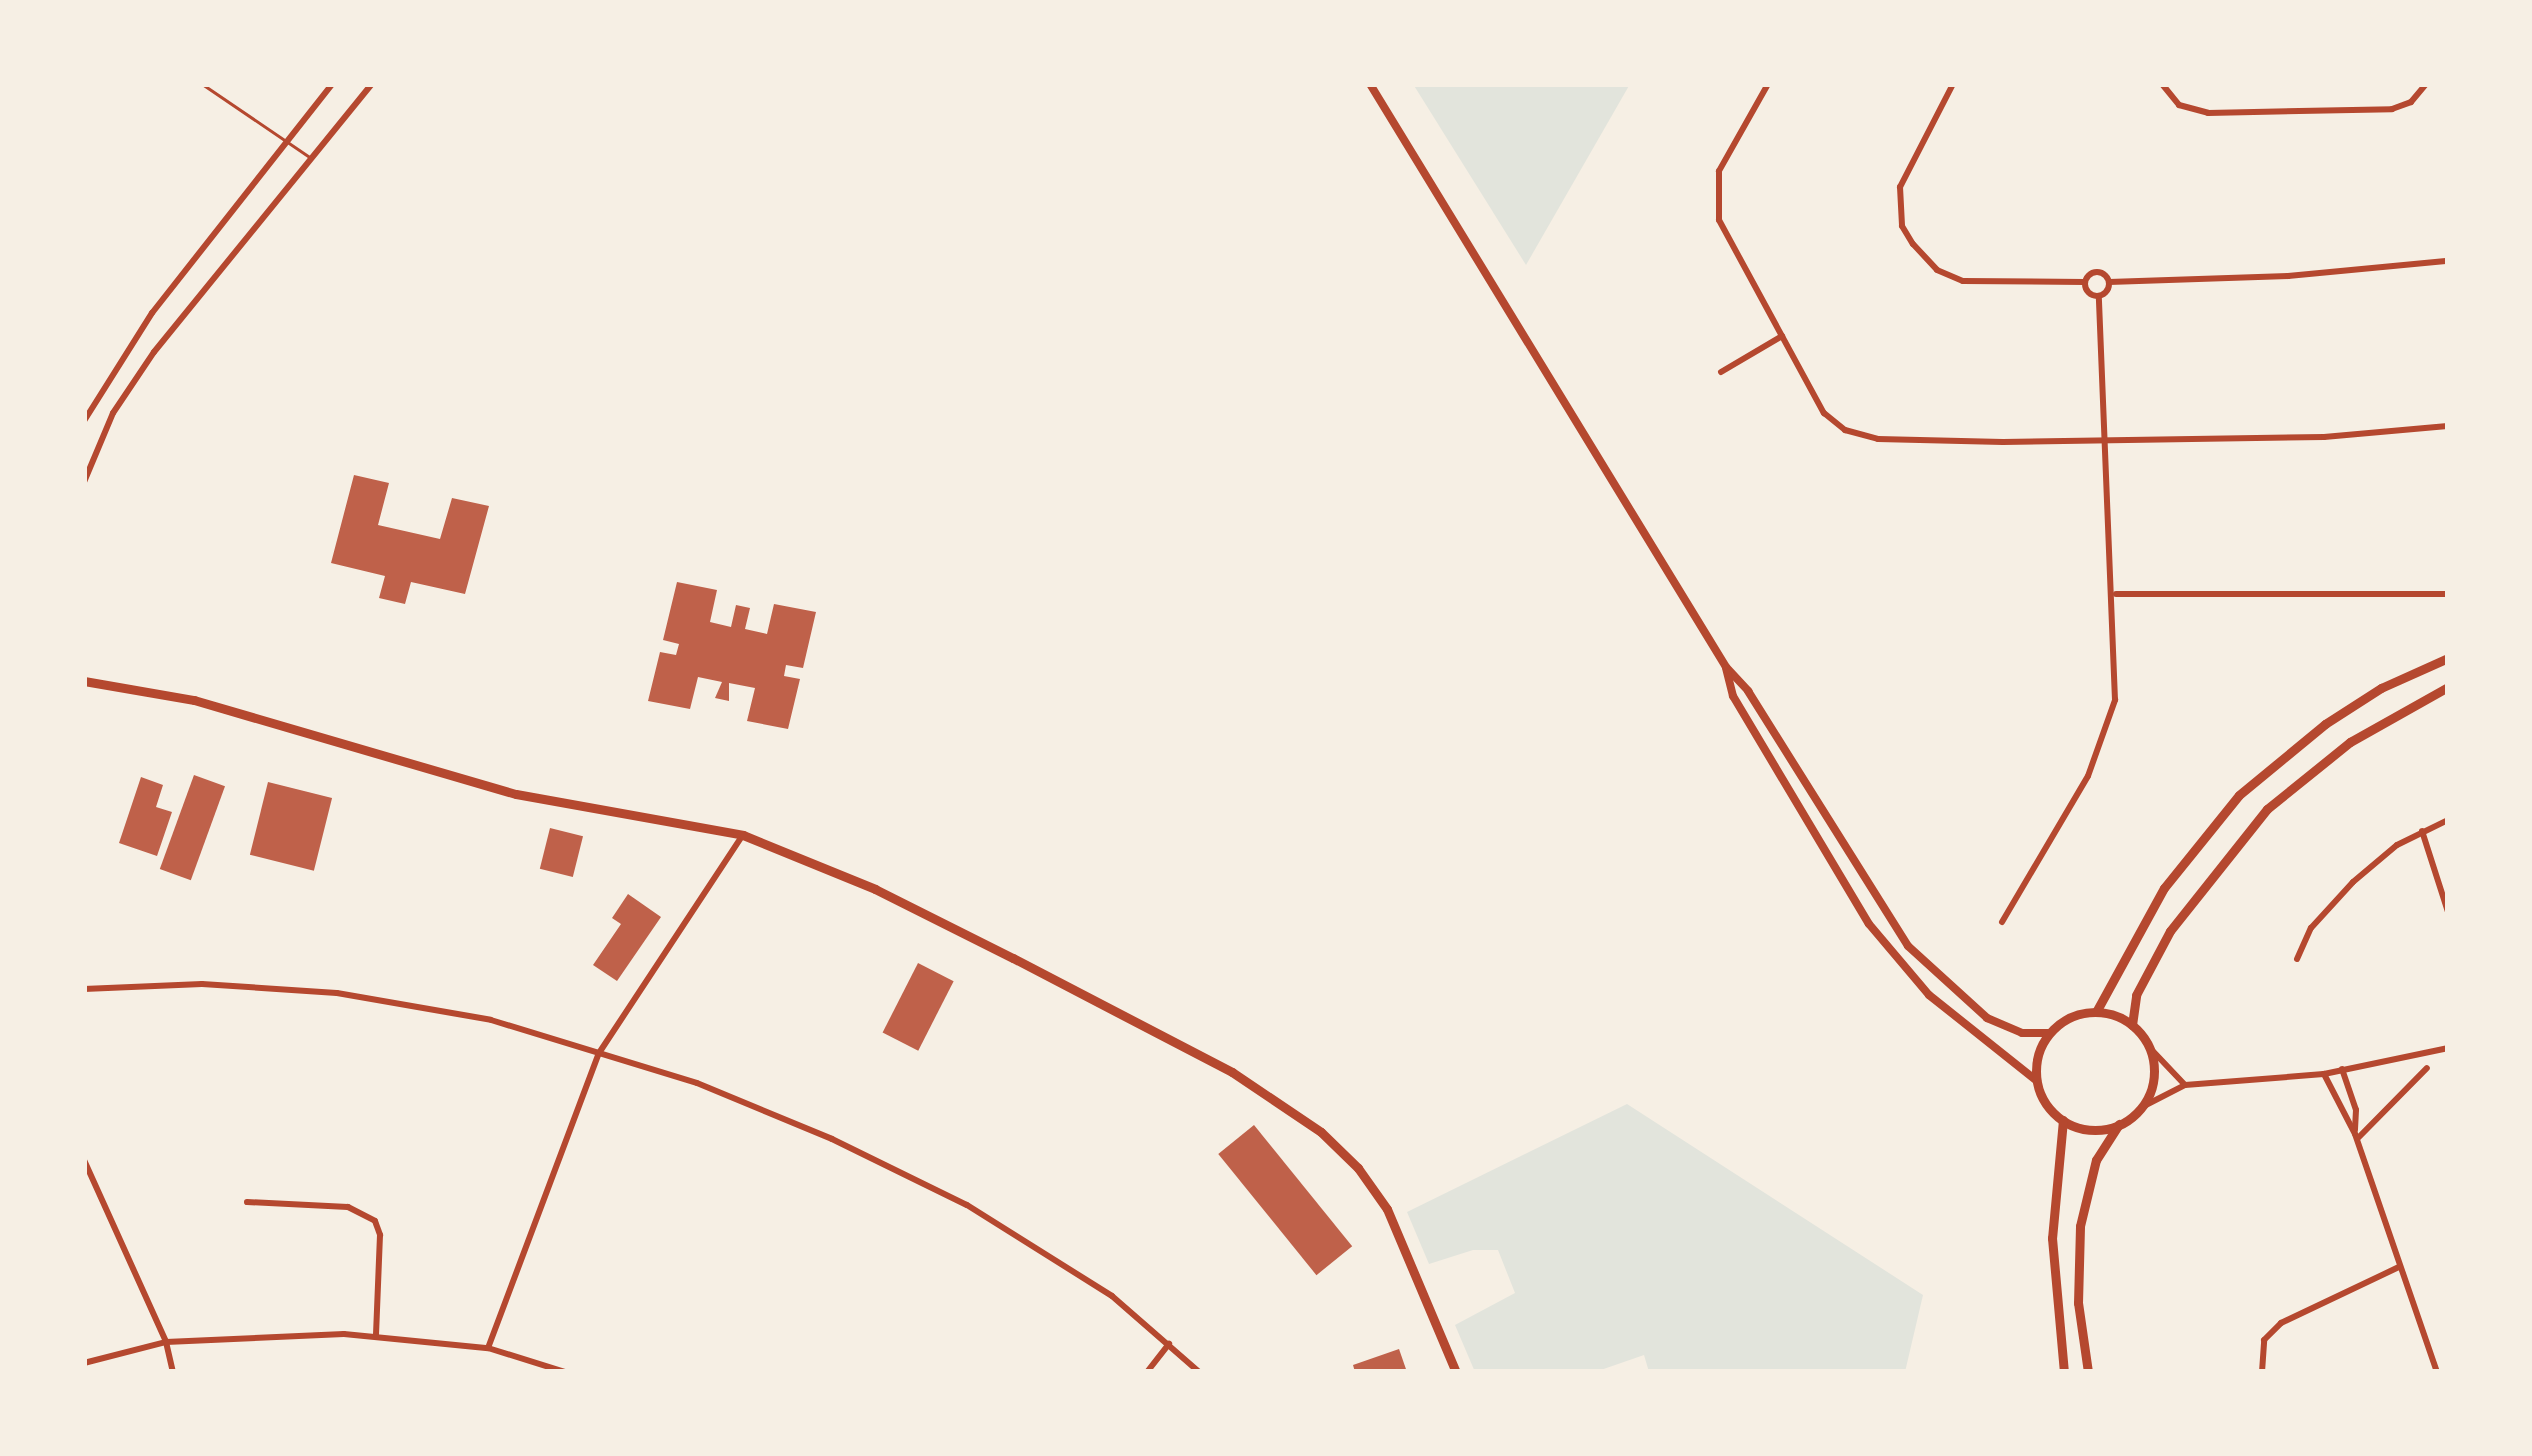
<!DOCTYPE html>
<style>
body{margin:0}
#map{position:relative;width:2532px;height:1456px;overflow:hidden;background:#f6efe4;font-family:"Alegreya Sans",sans-serif}
div>[style]{position:absolute}
[style*='--x']{left:calc(var(--x)*1px);top:calc(var(--y)*1px);width:calc(var(--w)*1px);rotate:calc(var(--a)*1deg)}
.green>*{inset:0;background:#e2e4dc}
.building>*{inset:0;background:#bf614a;transform-origin:0 0}
.service>*{height:3px;margin:-1.5px;padding:0 1.5px;transform-origin:1.5px;border-radius:1.5px;background:#b5482f}
.minor>*{height:6px;margin:-3px;padding:0 3px;transform-origin:3px;border-radius:3px;background:#b5482f}
.minor>.ring{margin:-3px;padding:0;box-sizing:content-box;background:none;border:6px solid #b5482f;border-radius:50%}
.secondary>*{height:8px;margin:-4px;padding:0 4px;transform-origin:4px;border-radius:4px;background:#b5482f}
.primary>*{height:9px;margin:-4.5px;padding:0 4.5px;transform-origin:4.5px;border-radius:4.5px;background:#b5482f}
.trunk>*{height:9px;margin:-4.5px;padding:0 4.5px;transform-origin:4.5px;border-radius:4.5px;background:#b5482f}
.trunk>.ring{margin:-4.5px;padding:0;box-sizing:content-box;background:none;border:9px solid #b5482f;border-radius:50%}
span{translate:-50% -50%;white-space:nowrap;text-align:center;line-height:1.15;-webkit-text-stroke:10px #f6efe4;paint-order:stroke}
.frame{position:absolute;inset:0;border:87px solid #f6efe4;pointer-events:none}
</style>
<div id="map">
<div class="green">
<i style="clip-path:polygon(1413px 84px,1630px 84px,1526px 265px)"></i>
<i style="clip-path:polygon(1627px 1104px,1923px 1295px,1905px 1372px,1649px 1372px,1644px 1355px,1595px 1372px,1475px 1372px,1455px 1325px,1515px 1293px,1498px 1250px,1473px 1250px,1429px 1264px,1407px 1212px)"></i>
</div>
<div class="building">
<i style="clip-path:polygon(354px 475px,389px 483px,378px 525px,440px 539px,452px 498px,489px 506px,465px 594px,411px 582px,405px 604px,379px 598px,385px 576px,331px 563px)"></i>
<i style="clip-path:polygon(677px 582px,717px 590px,710px 622px,731px 627px,736px 605px,750px 608px,745px 629px,767px 634px,774px 604px,816px 612px,803px 668px,786px 665px,784px 676px,800px 679px,788px 729px,747px 721px,755px 688px,729px 683px,729px 701px,715px 698px,722px 682px,698px 677px,690px 709px,648px 701px,660px 652px,676px 655px,679px 644px,663px 640px)"></i>
<i style="left:194px;top:775px;width:33px;height:100px;rotate:20deg"></i>
<i style="clip-path:polygon(141px 777px,163px 785px,156px 807px,172px 812px,157px 856px,119px 843px)"></i>
<i style="left:268px;top:782px;width:66px;height:75px;rotate:14deg"></i>
<i style="left:550px;top:828px;width:34px;height:42px;rotate:14deg"></i>
<i style="clip-path:polygon(628px 894px,661px 917px,617px 981px,593px 965px,621px 924px,612px 918px)"></i>
<i style="left:918px;top:963px;width:40px;height:78px;rotate:27deg"></i>
<i style="left:1254px;top:1125px;width:156px;height:46px;rotate:51deg"></i>
<i style="clip-path:polygon(1399px 1349px,1407px 1372px,1355px 1372px,1353px 1365px)"></i>
</div>
<div class="service">
<i style="--x:202;--y:84;--w:132;--a:34.2"></i>
</div>
<div class="minor">
<i style="--x:1768;--y:84;--w:100;--a:119.4"></i>
<i style="--x:1719;--y:171;--w:49;--a:90"></i>
<i style="--x:1719;--y:220;--w:220;--a:61.5"></i>
<i style="--x:1824;--y:413;--w:27;--a:39"></i>
<i style="--x:1845;--y:430;--w:34;--a:15"></i>
<i style="--x:1878;--y:439;--w:125;--a:1.4"></i>
<i style="--x:2003;--y:442;--w:321;--a:-0.9"></i>
<i style="--x:2324;--y:437;--w:124;--a:-5.1"></i>
<i style="--x:1953;--y:84;--w:116;--a:117.2"></i>
<i style="--x:1900;--y:187;--w:39;--a:87"></i>
<i style="--x:1902;--y:226;--w:21;--a:59"></i>
<i style="--x:1913;--y:244;--w:35;--a:47"></i>
<i style="--x:1937;--y:270;--w:28;--a:23"></i>
<i style="--x:1963;--y:281;--w:122;--a:0.5"></i>
<i style="--x:2162;--y:84;--w:27;--a:51"></i>
<i style="--x:2179;--y:105;--w:30;--a:15"></i>
<i style="--x:2208;--y:113;--w:184;--a:-1.2"></i>
<i style="--x:2392;--y:109;--w:20;--a:-20"></i>
<i style="--x:2411;--y:102;--w:23;--a:-50"></i>
<i class="ring" style="left:2085px;top:272px;width:18px;height:18px"></i>
<i style="--x:2109;--y:282;--w:179;--a:-1.9"></i>
<i style="--x:2288;--y:276;--w:161;--a:-5.4"></i>
<i style="--x:1721;--y:372;--w:71;--a:-30.5"></i>
<i style="--x:84;--y:421;--w:128;--a:-57.8"></i>
<i style="--x:152;--y:313;--w:291;--a:-51.8"></i>
<i style="--x:84;--y:482;--w:75;--a:-67.2"></i>
<i style="--x:113;--y:413;--w:73;--a:-56.1"></i>
<i style="--x:154;--y:352;--w:345;--a:-50.9"></i>
<i style="--x:2116;--y:594;--w:332;--a:0"></i>
<i style="--x:2422;--y:831;--w:85;--a:72.2"></i>
<i style="--x:2002;--y:922;--w:169;--a:-59.5"></i>
<i style="--x:2088;--y:776;--w:81;--a:-70.4"></i>
<i style="--x:2115;--y:700;--w:404;--a:-92.3"></i>
<i style="--x:2297;--y:959;--w:34;--a:-66"></i>
<i style="--x:2311;--y:928;--w:62;--a:-47.6"></i>
<i style="--x:2353;--y:882;--w:57;--a:-40.1"></i>
<i style="--x:2397;--y:845;--w:57;--a:-26.1"></i>
<i style="--x:84;--y:989;--w:118;--a:-2.4"></i>
<i style="--x:202;--y:984;--w:135;--a:3.8"></i>
<i style="--x:337;--y:993;--w:156;--a:9.9"></i>
<i style="--x:491;--y:1020;--w:215;--a:17"></i>
<i style="--x:697;--y:1083;--w:146;--a:22.5"></i>
<i style="--x:832;--y:1139;--w:150;--a:26.1"></i>
<i style="--x:967;--y:1205;--w:171;--a:32.1"></i>
<i style="--x:1112;--y:1296;--w:116;--a:41.1"></i>
<i style="--x:2149;--y:1047;--w:52;--a:46.5"></i>
<i style="--x:2342;--y:1069;--w:43;--a:71.1"></i>
<i style="--x:2356;--y:1110;--w:20;--a:93"></i>
<i style="--x:2324;--y:1074;--w:68;--a:62.7"></i>
<i style="--x:2355;--y:1134;--w:252;--a:71"></i>
<i style="--x:2142;--y:1107;--w:48;--a:-27.1"></i>
<i style="--x:2185;--y:1085;--w:139;--a:-4.5"></i>
<i style="--x:2324;--y:1074;--w:127;--a:-11.8"></i>
<i style="--x:2358;--y:1138;--w:98;--a:-45.4"></i>
<i style="--x:84;--y:1160;--w:200;--a:65.7"></i>
<i style="--x:166;--y:1342;--w:31;--a:77"></i>
<i style="--x:247;--y:1202;--w:101;--a:2.8"></i>
<i style="--x:348;--y:1207;--w:30;--a:27"></i>
<i style="--x:375;--y:1221;--w:15;--a:70"></i>
<i style="--x:380;--y:1235;--w:100;--a:92.3"></i>
<i style="--x:488;--y:1348;--w:315;--a:-69.4"></i>
<i style="--x:599;--y:1053;--w:261;--a:-56.6"></i>
<i style="--x:84;--y:1363;--w:85;--a:-14.4"></i>
<i style="--x:166;--y:1342;--w:178;--a:-2.6"></i>
<i style="--x:344;--y:1334;--w:145;--a:5.6"></i>
<i style="--x:488;--y:1348;--w:81;--a:17.3"></i>
<i style="--x:1147;--y:1372;--w:36;--a:-52"></i>
<i style="--x:2262;--y:1372;--w:32;--a:-86"></i>
<i style="--x:2264;--y:1340;--w:24;--a:-45"></i>
<i style="--x:2281;--y:1323;--w:131;--a:-25.4"></i>
</div>
<div class="secondary">
<i style="--x:1370;--y:84;--w:683;--a:58.59"></i>
<i style="--x:1726;--y:667;--w:33;--a:47"></i>
<i style="--x:1748;--y:691;--w:301;--a:57.9"></i>
<i style="--x:1908;--y:946;--w:107;--a:42.3"></i>
<i style="--x:1987;--y:1018;--w:38;--a:23"></i>
<i style="--x:2022;--y:1033;--w:27;--a:0"></i>
<i style="--x:1726;--y:668;--w:29;--a:76"></i>
<i style="--x:1733;--y:696;--w:265;--a:59.2"></i>
<i style="--x:1869;--y:924;--w:93;--a:49.8"></i>
<i style="--x:1929;--y:995;--w:138;--a:38.5"></i>
</div>
<div class="primary">
<i style="--x:84;--y:681;--w:112;--a:9.8"></i>
<i style="--x:194;--y:700;--w:335;--a:16.3"></i>
<i style="--x:516;--y:794;--w:231;--a:10.2"></i>
<i style="--x:743;--y:835;--w:143;--a:22.2"></i>
<i style="--x:875;--y:889;--w:154;--a:26.6"></i>
<i style="--x:1013;--y:958;--w:247;--a:27.5"></i>
<i style="--x:1232;--y:1072;--w:107;--a:34"></i>
<i style="--x:1321;--y:1132;--w:52;--a:44.2"></i>
<i style="--x:1358;--y:1168;--w:50;--a:54.7"></i>
<i style="--x:1387;--y:1209;--w:177;--a:67.1"></i>
</div>
<div class="trunk">
<i style="--x:2096;--y:1012;--w:141;--a:-61.3"></i>
<i style="--x:2164;--y:888;--w:119;--a:-51.1"></i>
<i style="--x:2239;--y:795;--w:112;--a:-39.5"></i>
<i style="--x:2325;--y:724;--w:67;--a:-32.7"></i>
<i style="--x:2381;--y:688;--w:73;--a:-24.1"></i>
<i class="ring" style="left:2036px;top:1012px;width:109px;height:109px"></i>
<i style="--x:2132;--y:1025;--w:30;--a:-82"></i>
<i style="--x:2136;--y:995;--w:72;--a:-62"></i>
<i style="--x:2170;--y:931;--w:156;--a:-51.5"></i>
<i style="--x:2267;--y:809;--w:107;--a:-38.9"></i>
<i style="--x:2350;--y:742;--w:112;--a:-29.3"></i>
<i style="--x:2063;--y:1120;--w:119;--a:95.3"></i>
<i style="--x:2052;--y:1238;--w:135;--a:84.9"></i>
<i style="--x:2088;--y:1372;--w:70;--a:-98.2"></i>
<i style="--x:2078;--y:1303;--w:77;--a:-88.5"></i>
<i style="--x:2080;--y:1226;--w:68;--a:-76.4"></i>
<i style="--x:2096;--y:1160;--w:43;--a:-57.4"></i>
</div>
<div class="frame"></div>
</div>
